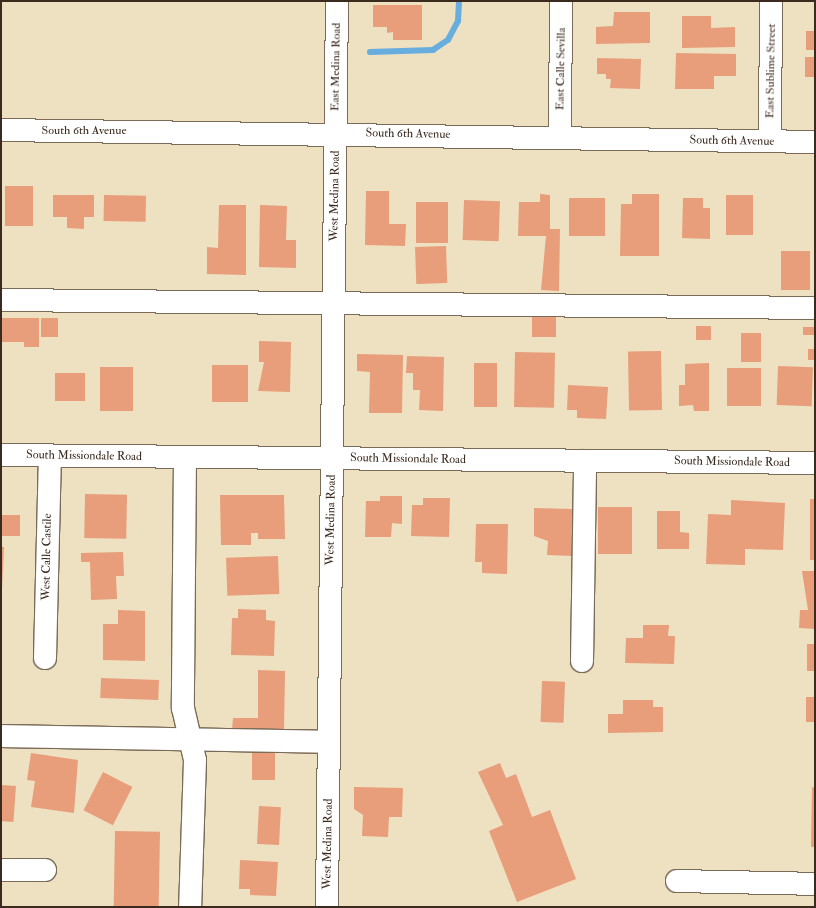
<!DOCTYPE html>
<style>
body{margin:0}
#map{position:relative;width:816px;height:908px;overflow:hidden;background:#eee1c2;font-family:"IM FELL Double Pica",serif}
div>[style]{position:absolute}
[style*='--x']{left:calc(var(--x)*1px);top:calc(var(--y)*1px);width:calc(var(--w)*1px);rotate:calc(var(--a)*1deg)}
.stream>*{height:5.5px;margin:-2.75px;padding:0 2.75px;transform-origin:2.75px;border-radius:2.75px;background:#67addd}
.building>*{inset:0;background:#e89d7b;transform-origin:0 0}
.roads{filter:drop-shadow(1px 0 #7a6a57) drop-shadow(-1px 0 #7a6a57) drop-shadow(0 1px #7a6a57) drop-shadow(0 -1px #7a6a57)}
.minor>*{height:22px;margin:-11px;padding:0 11px;transform-origin:11px;border-radius:11px;background:#fff}
span{translate:-50% -50%;white-space:nowrap;text-align:center;line-height:1.15;-webkit-text-stroke:3.5px #fff;paint-order:stroke}
.street-label{font-size:12px;color:#3b2a1e}
.frame{position:absolute;inset:0;border:2px solid #3b2a1e;pointer-events:none}
</style>
<div id="map">
<div class="stream">
<i style="--x:370;--y:52;--w:63;--a:-1.8"></i>
<i style="--x:433;--y:50;--w:18;--a:-34"></i>
<i style="--x:448;--y:40;--w:21;--a:-62"></i>
<i style="--x:458;--y:21;--w:20;--a:-87"></i>
</div>
<div class="building">
<i style="clip-path:polygon(373px 5px,422px 5px,422px 40px,393px 40px,393px 32px,387px 33px,387px 27px,373px 27px)"></i>
<i style="clip-path:polygon(614px 12px,650px 12px,650px 43px,596px 44px,596px 27px,613px 26px)"></i>
<i style="clip-path:polygon(682px 16px,711px 16px,711px 28px,735px 27px,735px 47px,682px 48px)"></i>
<i style="left:806px;top:31px;width:9px;height:19px"></i>
<i style="clip-path:polygon(676px 53px,736px 54px,736px 76px,714px 76px,714px 89px,675px 89px)"></i>
<i style="left:805px;top:57px;width:10px;height:20px"></i>
<i style="clip-path:polygon(597px 58px,641px 59px,640px 89px,610px 88px,611px 79px,606px 79px,606px 74px,597px 74px)"></i>
<i style="left:5px;top:186px;width:28px;height:40px"></i>
<i style="clip-path:polygon(366px 191px,389px 191px,389px 224px,406px 224px,405px 246px,365px 245px)"></i>
<i style="clip-path:polygon(540px 194px,550px 195px,550px 229px,560px 229px,559px 291px,541px 290px,546px 236px,518px 236px,519px 202px,540px 202px)"></i>
<i style="clip-path:polygon(632px 194px,659px 194px,659px 256px,620px 256px,621px 204px,632px 204px)"></i>
<i style="clip-path:polygon(53px 195px,94px 195px,94px 217px,84px 217px,84px 229px,67px 228px,67px 217px,53px 217px)"></i>
<i style="left:104px;top:195px;width:42px;height:26px;rotate:1deg"></i>
<i style="left:726px;top:195px;width:27px;height:40px"></i>
<i style="left:569px;top:198px;width:36px;height:38px"></i>
<i style="clip-path:polygon(683px 198px,703px 198px,703px 208px,710px 208px,710px 239px,682px 238px)"></i>
<i style="left:464px;top:200px;width:36px;height:40px;rotate:2deg"></i>
<i style="left:416px;top:202px;width:32px;height:41px"></i>
<i style="clip-path:polygon(219px 205px,246px 205px,246px 275px,207px 274px,207px 247px,218px 248px)"></i>
<i style="clip-path:polygon(260px 205px,287px 206px,286px 240px,296px 240px,296px 268px,259px 267px)"></i>
<i style="left:446px;top:246px;width:37px;height:31px;rotate:88deg"></i>
<i style="left:810px;top:251px;width:39px;height:29px;rotate:90deg"></i>
<i style="left:532px;top:315px;width:24px;height:22px"></i>
<i style="clip-path:polygon(2px 318px,39px 318px,39px 347px,24px 347px,24px 342px,2px 342px)"></i>
<i style="left:41px;top:318px;width:17px;height:19px"></i>
<i style="left:711px;top:326px;width:14px;height:15px;rotate:90deg"></i>
<i style="left:803px;top:327px;width:12px;height:8px"></i>
<i style="left:741px;top:333px;width:20px;height:29px"></i>
<i style="clip-path:polygon(259px 341px,291px 342px,290px 392px,258px 391px,264px 362px,259px 362px)"></i>
<i style="left:808px;top:349px;width:7px;height:11px"></i>
<i style="left:661px;top:351px;width:59px;height:33px;rotate:89deg"></i>
<i style="left:515px;top:352px;width:40px;height:55px;rotate:1deg"></i>
<i style="clip-path:polygon(357px 354px,403px 355px,402px 413px,369px 413px,370px 372px,357px 371px)"></i>
<i style="clip-path:polygon(407px 356px,444px 357px,443px 411px,419px 410px,420px 390px,413px 390px,413px 373px,406px 373px)"></i>
<i style="left:474px;top:363px;width:23px;height:44px"></i>
<i style="clip-path:polygon(709px 363px,709px 411px,694px 411px,693px 405px,679px 406px,679px 385px,685px 385px,685px 364px)"></i>
<i style="left:212px;top:365px;width:36px;height:37px"></i>
<i style="left:778px;top:366px;width:35px;height:39px;rotate:2deg"></i>
<i style="left:100px;top:367px;width:33px;height:44px"></i>
<i style="left:727px;top:368px;width:34px;height:38px"></i>
<i style="left:55px;top:373px;width:30px;height:28px"></i>
<i style="clip-path:polygon(568px 385px,608px 387px,606px 419px,577px 418px,577px 410px,567px 410px)"></i>
<i style="left:85px;top:494px;width:42px;height:44px;rotate:1deg"></i>
<i style="clip-path:polygon(220px 495px,284px 495px,285px 539px,258px 539px,258px 533px,251px 533px,251px 545px,221px 545px)"></i>
<i style="clip-path:polygon(380px 496px,402px 496px,402px 524px,392px 523px,391px 537px,365px 537px,366px 501px,380px 501px)"></i>
<i style="clip-path:polygon(423px 498px,450px 498px,449px 537px,411px 536px,412px 505px,423px 505px)"></i>
<i style="left:810px;top:499px;width:5px;height:61px"></i>
<i style="clip-path:polygon(731px 500px,785px 503px,783px 550px,745px 549px,745px 565px,706px 564px,708px 514px,731px 515px)"></i>
<i style="left:598px;top:507px;width:34px;height:47px"></i>
<i style="clip-path:polygon(534px 508px,573px 509px,572px 556px,547px 555px,548px 541px,534px 536px)"></i>
<i style="clip-path:polygon(657px 511px,680px 511px,680px 532px,689px 533px,689px 549px,657px 549px)"></i>
<i style="left:1px;top:515px;width:19px;height:21px"></i>
<i style="clip-path:polygon(476px 524px,508px 524px,507px 574px,482px 573px,482px 562px,475px 562px)"></i>
<i style="clip-path:polygon(1px 547px,4px 547px,2px 590px,1px 590px)"></i>
<i style="clip-path:polygon(123px 552px,124px 576px,116px 576px,117px 599px,91px 600px,90px 562px,81px 562px,81px 553px)"></i>
<i style="left:278px;top:556px;width:38px;height:52px;rotate:88deg"></i>
<i style="clip-path:polygon(802px 571px,815px 571px,815px 629px,799px 628px,800px 610px,808px 610px)"></i>
<i style="clip-path:polygon(238px 609px,266px 610px,266px 620px,275px 621px,274px 656px,231px 655px,232px 618px,238px 618px)"></i>
<i style="clip-path:polygon(118px 610px,145px 611px,145px 661px,103px 660px,103px 624px,118px 624px)"></i>
<i style="clip-path:polygon(643px 625px,669px 625px,668px 636px,675px 636px,674px 664px,625px 663px,626px 638px,643px 638px)"></i>
<i style="left:807px;top:644px;width:8px;height:27px"></i>
<i style="clip-path:polygon(258px 670px,285px 671px,284px 731px,232px 730px,233px 718px,258px 718px)"></i>
<i style="left:101px;top:678px;width:58px;height:20px;rotate:2deg"></i>
<i style="left:542px;top:681px;width:23px;height:41px;rotate:2deg"></i>
<i style="left:806px;top:697px;width:9px;height:25px"></i>
<i style="clip-path:polygon(623px 700px,653px 700px,653px 707px,663px 707px,663px 732px,608px 733px,608px 714px,623px 714px)"></i>
<i style="left:252px;top:750px;width:23px;height:30px"></i>
<i style="clip-path:polygon(31px 753px,78px 760px,74px 813px,31px 807px,35px 781px,27px 780px)"></i>
<i style="clip-path:polygon(500px 763px,506px 778px,516px 774px,532px 817px,550px 810px,576px 879px,517px 902px,489px 831px,503px 825px,478px 772px)"></i>
<i style="left:103px;top:772px;width:33px;height:43px;rotate:27deg"></i>
<i style="left:1px;top:785px;width:15px;height:36px;rotate:4deg"></i>
<i style="clip-path:polygon(354px 787px,403px 788px,402px 817px,389px 817px,388px 837px,362px 836px,363px 815px,354px 809px)"></i>
<i style="clip-path:polygon(812px 787px,815px 788px,815px 847px,811px 847px)"></i>
<i style="left:259px;top:806px;width:22px;height:38px;rotate:3deg"></i>
<i style="left:115px;top:831px;width:45px;height:76px;rotate:1deg"></i>
<i style="clip-path:polygon(240px 860px,278px 862px,276px 896px,250px 895px,250px 889px,239px 889px)"></i>
</div>
<div class="roads">
<div class="minor">
<i style="--x:1;--y:130;--w:814;--a:0.84"></i>
<i style="--x:560;--y:137;--w:136;--a:-89.6"></i>
<i style="--x:770;--y:141;--w:140;--a:-89.6"></i>
<i style="--x:1;--y:300;--w:814;--a:0.56"></i>
<i style="--x:1;--y:455;--w:814;--a:0.56"></i>
<i style="--x:185;--y:457;--w:251;--a:90.5"></i>
<i style="--x:183;--y:708;--w:53;--a:77"></i>
<i style="--x:195;--y:760;--w:147;--a:91.9"></i>
<i style="--x:45;--y:658;--w:202;--a:-88.6"></i>
<i style="--x:582;--y:661;--w:200;--a:-89.1"></i>
<i style="--x:1;--y:736;--w:328;--a:1"></i>
<i style="--x:1;--y:870;--w:44;--a:0"></i>
<i style="--x:677;--y:881;--w:138;--a:1.2"></i>
<i style="--x:327;--y:907;--w:906;--a:-89.37"></i>
</div>
</div>
<div class="street-label">
<span style="left:336px;top:67px;rotate:-89deg">East Medina Road</span>
<span style="left:561px;top:69px;rotate:-89deg">East Calle Sevilla</span>
<span style="left:771px;top:71px;rotate:-89deg">East Sublime Street</span>
<span style="left:84px;top:131px">South 6th Avenue</span>
<span style="left:408px;top:134px;rotate:1deg">South 6th Avenue</span>
<span style="left:732px;top:141px;rotate:1deg">South 6th Avenue</span>
<span style="left:335px;top:196px;rotate:-89deg">West Medina Road</span>
<span style="left:84px;top:456px;rotate:1deg">South Missiondale Road</span>
<span style="left:408px;top:459px;rotate:1deg">South Missiondale Road</span>
<span style="left:732px;top:462px;rotate:1deg">South Missiondale Road</span>
<span style="left:331px;top:520px;rotate:-89deg">West Medina Road</span>
<span style="left:47px;top:557px;rotate:-89deg">West Calle Castile</span>
<span style="left:328px;top:844px;rotate:-89deg">West Medina Road</span>
</div>
<div class="frame"></div>
</div>
